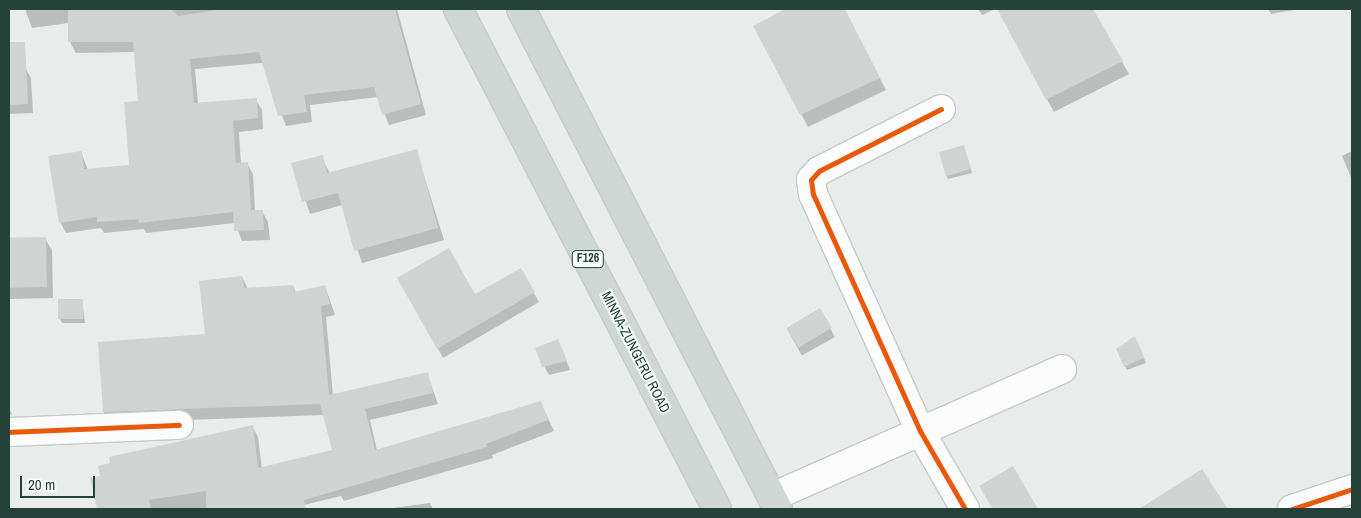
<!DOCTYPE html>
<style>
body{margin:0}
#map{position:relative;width:1361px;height:518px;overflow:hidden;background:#e8edeb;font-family:"Archivo Narrow",sans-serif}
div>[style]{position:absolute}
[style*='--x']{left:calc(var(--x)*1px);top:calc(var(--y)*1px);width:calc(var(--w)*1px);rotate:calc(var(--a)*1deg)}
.shadow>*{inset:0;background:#0003;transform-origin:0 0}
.building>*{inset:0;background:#cfd4d2;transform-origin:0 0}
.roads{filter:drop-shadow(1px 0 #c5cac8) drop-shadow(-1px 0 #c5cac8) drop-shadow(0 1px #c5cac8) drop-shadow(0 -1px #c5cac8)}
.minor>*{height:28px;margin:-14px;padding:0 14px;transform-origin:14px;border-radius:14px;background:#fcfcfc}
.major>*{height:28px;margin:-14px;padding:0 14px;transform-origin:14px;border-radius:14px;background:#cfd7d5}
.cycleway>*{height:5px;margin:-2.5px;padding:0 2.5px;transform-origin:2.5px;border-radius:2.5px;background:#e8590c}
span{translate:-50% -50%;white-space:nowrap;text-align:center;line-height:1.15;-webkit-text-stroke:4px #f7fbf9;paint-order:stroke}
.shield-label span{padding:1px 4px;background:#f7fbf9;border:1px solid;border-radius:4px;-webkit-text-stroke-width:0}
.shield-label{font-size:12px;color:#24423a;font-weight:700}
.street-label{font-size:14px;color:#24423a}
.frame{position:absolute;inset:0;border:10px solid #24423a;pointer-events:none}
.scale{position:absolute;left:20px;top:476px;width:75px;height:22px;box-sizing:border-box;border:2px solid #24423a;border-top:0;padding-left:6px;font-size:15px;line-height:18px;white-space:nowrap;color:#24423a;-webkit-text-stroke:4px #f7fbf9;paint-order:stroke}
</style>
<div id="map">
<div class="shadow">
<i style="clip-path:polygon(25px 9px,397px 9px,426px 115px,389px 125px,378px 97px,310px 105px,312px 122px,286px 126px,263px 63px,195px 69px,198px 104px,256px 100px,262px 110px,263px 129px,239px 132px,241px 164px,247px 163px,253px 174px,255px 211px,262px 211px,268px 222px,270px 240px,242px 241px,235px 223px,146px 233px,144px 229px,104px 233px,101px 228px,66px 233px,60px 222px,81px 152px,88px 170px,130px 166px,139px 103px,135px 52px,76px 53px,70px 42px,69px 23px,32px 28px)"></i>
<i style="clip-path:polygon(793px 9px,844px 9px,886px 90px,808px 127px,754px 26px)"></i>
<i style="clip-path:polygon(978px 9px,995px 9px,982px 15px)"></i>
<i style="clip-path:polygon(998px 9px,1092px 9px,1129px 74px,1054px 112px)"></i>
<i style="clip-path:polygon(1268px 9px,1300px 9px,1271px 14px)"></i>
<i style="clip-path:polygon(26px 69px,31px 78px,33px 113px,9px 114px,9px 70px)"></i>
<i style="clip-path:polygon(964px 147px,972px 173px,948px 179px,946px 175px)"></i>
<i style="clip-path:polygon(416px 150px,444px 240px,362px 263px,342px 205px,310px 214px,293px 164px,322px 157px,330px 174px)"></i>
<i style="clip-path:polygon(1352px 151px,1352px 180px,1342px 156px)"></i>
<i style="clip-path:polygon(9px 239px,45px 239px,52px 250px,53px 298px,9px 299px)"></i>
<i style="clip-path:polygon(520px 270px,539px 302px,443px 358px,399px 278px,475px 295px)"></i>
<i style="clip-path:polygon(242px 277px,248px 289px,293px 286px,296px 293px,325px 286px,335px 315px,326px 317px,333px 396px,427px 373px,438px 404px,370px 420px,377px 450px,541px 403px,554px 431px,492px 455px,493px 458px,344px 501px,341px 496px,287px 509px,98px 509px,91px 479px,252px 426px,258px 437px,262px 469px,333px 451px,324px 415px,110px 423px,104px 412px,99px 343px,206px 335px)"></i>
<i style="clip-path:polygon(82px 300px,85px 323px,62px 323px,60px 319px)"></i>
<i style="left:820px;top:310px;width:31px;height:38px;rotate:61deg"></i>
<i style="clip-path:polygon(1137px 341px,1146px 363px,1127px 370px,1125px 366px)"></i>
<i style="clip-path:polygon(562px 349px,570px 370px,549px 375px,544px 366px)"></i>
<i style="clip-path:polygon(9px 408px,12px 414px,9px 416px)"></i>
<i style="clip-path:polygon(1202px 471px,1226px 509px,1141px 509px)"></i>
<i style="clip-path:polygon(430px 503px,433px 509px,386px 509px)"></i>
</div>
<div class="building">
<i style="clip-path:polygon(68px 9px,171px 9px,178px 16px,222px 9px,395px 9px,421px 104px,382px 115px,374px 87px,304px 95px,307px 112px,278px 116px,259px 52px,190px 59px,194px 103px,257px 98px,258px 118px,233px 121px,236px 163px,248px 162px,251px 210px,263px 210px,264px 230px,234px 231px,233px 212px,139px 223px,139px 219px,97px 222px,97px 217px,59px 223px,48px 156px,82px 151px,84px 169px,129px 165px,124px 102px,138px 101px,133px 42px,68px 42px)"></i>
<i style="clip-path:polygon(785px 9px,845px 9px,880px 78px,800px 115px,753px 26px)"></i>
<i style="clip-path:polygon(997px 9px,1093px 9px,1123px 61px,1046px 100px)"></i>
<i style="clip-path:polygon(9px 42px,25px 42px,28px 104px,9px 105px)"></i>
<i style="left:964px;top:145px;width:25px;height:26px;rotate:74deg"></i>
<i style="clip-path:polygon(417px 149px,438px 228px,354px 251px,338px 193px,302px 202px,291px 163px,323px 155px,327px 173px)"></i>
<i style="left:46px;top:237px;width:50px;height:37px;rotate:89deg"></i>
<i style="clip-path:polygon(449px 248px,475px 294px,521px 268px,535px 292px,437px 349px,397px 278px)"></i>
<i style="clip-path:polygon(242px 276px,244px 288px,293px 285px,294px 292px,325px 285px,330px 304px,321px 306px,329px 395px,428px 372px,433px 393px,365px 409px,375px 450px,541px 401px,548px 420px,486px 444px,487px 447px,304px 500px,306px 509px,206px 509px,206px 491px,149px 500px,151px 509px,97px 509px,90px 478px,100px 476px,98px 466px,110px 463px,109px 457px,253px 425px,258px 468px,332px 450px,320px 404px,103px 412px,98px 342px,205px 334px,199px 281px)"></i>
<i style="left:83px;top:299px;width:20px;height:25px;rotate:90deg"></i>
<i style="left:820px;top:308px;width:23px;height:39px;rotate:59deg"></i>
<i style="clip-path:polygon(1135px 336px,1144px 358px,1124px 367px,1116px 349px)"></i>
<i style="clip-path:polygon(558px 339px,567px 361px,542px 367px,535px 348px)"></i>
<i style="clip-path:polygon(1013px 466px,1038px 509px,993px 509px,979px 486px)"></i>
<i style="clip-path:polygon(1202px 469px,1228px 509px,1139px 509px)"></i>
</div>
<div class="roads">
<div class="minor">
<i style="--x:941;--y:109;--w:137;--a:153.1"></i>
<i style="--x:819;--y:171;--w:12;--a:132"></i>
<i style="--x:811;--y:180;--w:14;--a:82"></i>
<i style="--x:813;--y:194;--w:260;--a:65.7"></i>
<i style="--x:920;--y:431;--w:90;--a:60"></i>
<i style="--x:9;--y:432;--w:170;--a:-2.4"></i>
<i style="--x:772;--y:497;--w:317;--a:-23.8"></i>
<i style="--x:1292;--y:509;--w:63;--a:-18.4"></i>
</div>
<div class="major">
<i style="--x:458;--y:9;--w:563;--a:62.62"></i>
<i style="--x:521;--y:9;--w:562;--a:62.8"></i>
</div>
</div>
<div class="cycleway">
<i style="--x:941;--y:109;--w:137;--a:153.1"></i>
<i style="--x:819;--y:171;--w:12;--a:132"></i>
<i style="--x:811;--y:180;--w:14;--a:82"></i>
<i style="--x:813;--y:194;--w:260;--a:65.7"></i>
<i style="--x:920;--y:431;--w:90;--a:60"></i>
<i style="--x:9;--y:432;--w:170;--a:-2.4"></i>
<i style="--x:1292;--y:509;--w:63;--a:-18.4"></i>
</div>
<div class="shield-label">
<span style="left:588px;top:259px">F126</span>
</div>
<div class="street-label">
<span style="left:636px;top:352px;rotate:63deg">MINNA-ZUNGERU ROAD</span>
</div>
<div class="frame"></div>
<div class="scale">20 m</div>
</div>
